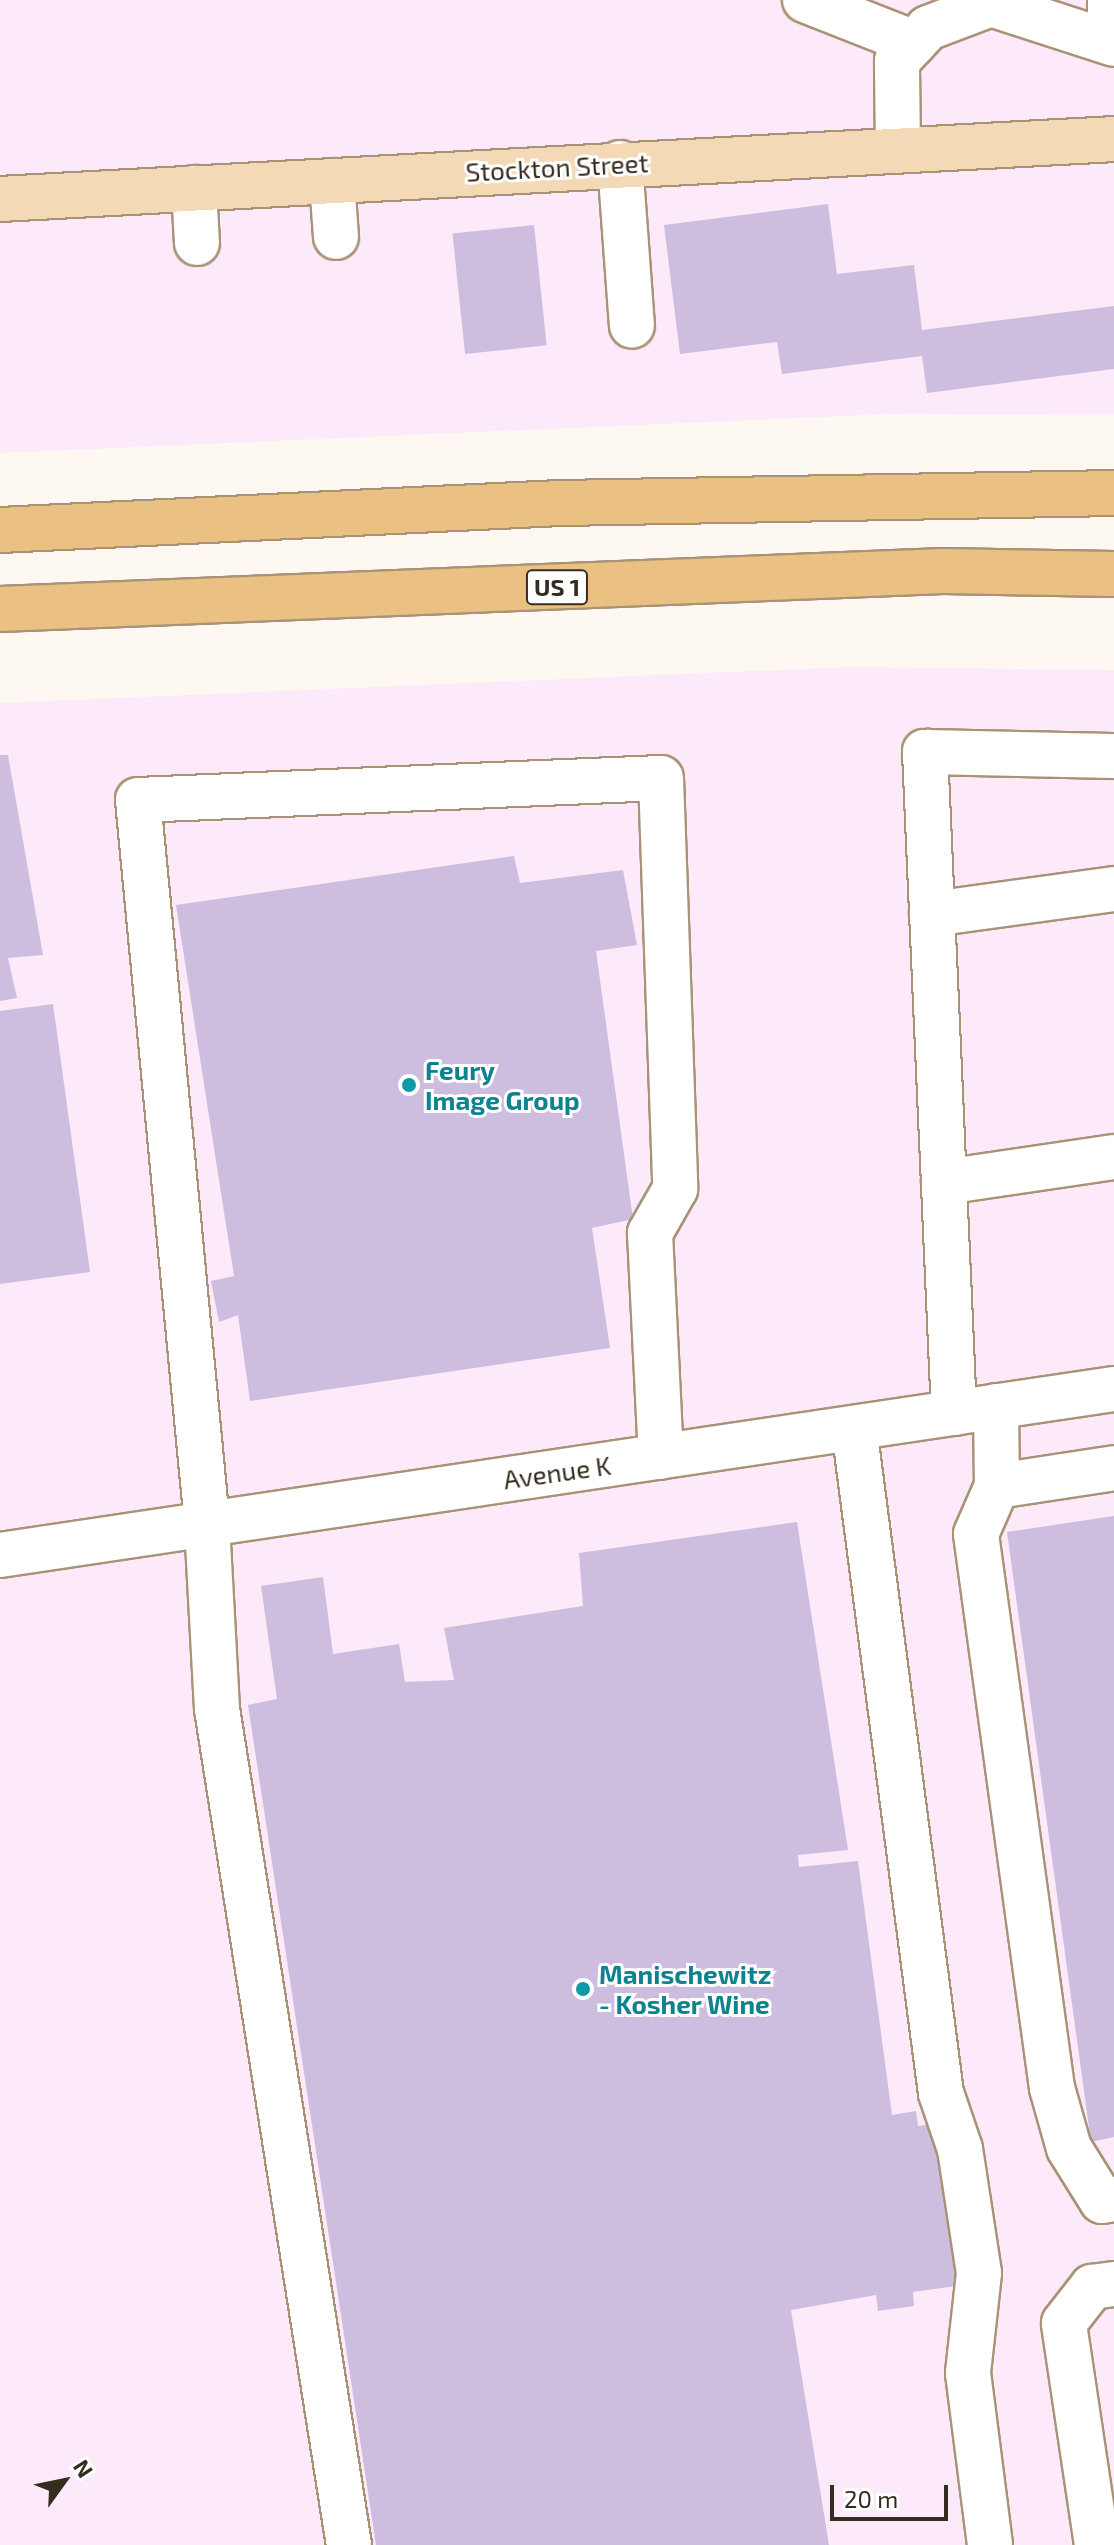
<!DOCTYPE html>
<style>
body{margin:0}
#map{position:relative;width:1114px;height:2545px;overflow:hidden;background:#fdf8f2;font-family:"Exo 2",sans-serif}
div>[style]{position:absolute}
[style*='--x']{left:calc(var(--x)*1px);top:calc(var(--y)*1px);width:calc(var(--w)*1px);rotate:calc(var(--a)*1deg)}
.industrial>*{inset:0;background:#fce9f9}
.building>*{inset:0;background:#cdbedf;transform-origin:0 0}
.roads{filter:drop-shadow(2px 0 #a99276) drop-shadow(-2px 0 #a99276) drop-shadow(0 2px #a99276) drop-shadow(0 -2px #a99276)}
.minor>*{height:44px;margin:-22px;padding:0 22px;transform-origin:22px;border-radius:22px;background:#fff}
.major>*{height:44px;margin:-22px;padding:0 22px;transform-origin:22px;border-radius:22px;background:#f3d9b5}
.highway>*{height:44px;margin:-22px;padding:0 22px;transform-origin:22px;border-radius:22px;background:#ebc083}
.dots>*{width:22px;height:22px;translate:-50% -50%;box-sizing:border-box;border:4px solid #fff;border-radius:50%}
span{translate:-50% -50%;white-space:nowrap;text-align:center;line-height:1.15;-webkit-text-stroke:6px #fff;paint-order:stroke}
.shield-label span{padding:2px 6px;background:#fff;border:2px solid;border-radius:6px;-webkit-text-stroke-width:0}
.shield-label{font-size:24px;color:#352c20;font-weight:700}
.street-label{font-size:26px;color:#352c20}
.culture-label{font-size:26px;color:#0d838f;font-weight:700}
.left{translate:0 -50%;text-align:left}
.north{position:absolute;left:24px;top:2441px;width:80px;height:80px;-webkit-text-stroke:6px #fff;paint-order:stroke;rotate:57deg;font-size:22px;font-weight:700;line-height:32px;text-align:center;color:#352c20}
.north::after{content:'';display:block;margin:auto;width:28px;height:36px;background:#352c20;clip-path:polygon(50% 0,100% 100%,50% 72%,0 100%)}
.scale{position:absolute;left:830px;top:2485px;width:118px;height:36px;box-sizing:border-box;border:4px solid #352c20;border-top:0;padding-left:10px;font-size:24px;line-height:28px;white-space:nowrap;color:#352c20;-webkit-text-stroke:6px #fff;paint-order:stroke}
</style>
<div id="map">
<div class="industrial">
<i style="clip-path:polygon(0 0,1114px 0,1114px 415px,887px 414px,0 453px)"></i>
<i style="clip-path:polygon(849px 667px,1114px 670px,1114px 2545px,0 2545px,0 703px)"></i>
</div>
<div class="building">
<i style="clip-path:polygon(828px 204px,837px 274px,914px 265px,922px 330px,1114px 306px,1114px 369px,927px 393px,922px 356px,782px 374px,777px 342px,680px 354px,664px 225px)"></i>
<i style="left:534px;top:225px;width:121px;height:82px;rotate:84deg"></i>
<i style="clip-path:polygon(0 755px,8px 755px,43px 955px,8px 958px,17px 998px,0 1001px)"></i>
<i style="clip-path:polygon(514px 856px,520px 883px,623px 870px,637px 945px,596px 951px,633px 1219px,592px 1228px,610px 1348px,250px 1401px,238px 1315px,219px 1322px,211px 1281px,234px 1276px,176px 905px)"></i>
<i style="clip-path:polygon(53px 1004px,90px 1272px,0 1284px,0 1011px)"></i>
<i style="clip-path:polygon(1114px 1516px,1114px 2137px,1091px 2142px,1007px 1532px)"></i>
<i style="clip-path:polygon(797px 1522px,848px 1850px,798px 1855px,799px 1867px,858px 1861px,892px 2115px,916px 2111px,918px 2126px,935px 2123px,963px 2285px,913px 2292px,914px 2306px,878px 2311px,876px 2295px,791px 2310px,829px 2545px,376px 2545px,248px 1705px,277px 1699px,261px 1586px,323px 1577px,333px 1654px,399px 1644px,405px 1682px,454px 1680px,444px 1628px,583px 1606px,579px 1553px)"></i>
</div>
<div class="roads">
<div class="minor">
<i style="--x:805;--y:0;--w:117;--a:21.5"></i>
<i style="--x:1110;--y:42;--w:42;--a:-90"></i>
<i style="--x:898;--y:149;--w:88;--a:-90.7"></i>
<i style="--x:897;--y:61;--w:45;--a:-46.8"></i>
<i style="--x:928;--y:28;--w:67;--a:-20.9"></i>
<i style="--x:991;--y:4;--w:129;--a:18"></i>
<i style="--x:620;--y:163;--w:163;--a:85.8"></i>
<i style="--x:332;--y:181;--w:56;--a:85.9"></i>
<i style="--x:194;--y:188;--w:55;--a:86.9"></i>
<i style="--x:932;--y:914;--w:184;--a:-7.8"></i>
<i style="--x:944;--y:1182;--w:172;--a:-8.4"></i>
<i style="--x:996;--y:1406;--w:80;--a:89.3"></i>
<i style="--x:997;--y:1486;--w:52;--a:113.6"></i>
<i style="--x:976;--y:1534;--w:559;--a:82.19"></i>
<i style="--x:1052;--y:2088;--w:62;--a:74.2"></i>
<i style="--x:1069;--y:2148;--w:62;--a:58.1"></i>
<i style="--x:1102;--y:2201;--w:12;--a:-9"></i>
<i style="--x:954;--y:1413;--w:662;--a:-92.51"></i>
<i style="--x:925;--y:752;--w:189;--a:1.2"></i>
<i style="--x:854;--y:1428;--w:671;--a:82.55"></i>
<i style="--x:941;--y:2093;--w:59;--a:71.3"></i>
<i style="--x:960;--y:2149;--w:125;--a:81.3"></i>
<i style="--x:979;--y:2273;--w:101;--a:96.3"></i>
<i style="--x:968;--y:2373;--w:173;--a:82.7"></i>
<i style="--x:997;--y:1486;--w:118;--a:-8.7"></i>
<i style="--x:0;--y:1555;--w:1126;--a:-8.48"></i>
<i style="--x:349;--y:2545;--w:846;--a:-98.97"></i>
<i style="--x:217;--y:1709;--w:186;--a:-93.1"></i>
<i style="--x:207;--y:1523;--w:726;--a:-95.45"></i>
<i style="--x:138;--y:800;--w:523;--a:-2.41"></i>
<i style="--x:661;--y:778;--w:411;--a:88"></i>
<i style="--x:675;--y:1189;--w:51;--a:119.6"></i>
<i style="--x:650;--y:1233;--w:224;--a:87.2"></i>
<i style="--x:1097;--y:2545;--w:224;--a:-98.5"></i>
<i style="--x:1064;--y:2323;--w:46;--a:-52.1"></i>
<i style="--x:1092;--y:2287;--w:22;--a:-8"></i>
</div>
<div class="major">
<i style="--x:0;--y:199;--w:1116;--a:-3.08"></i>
</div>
<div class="highway">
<i style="--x:0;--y:530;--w:561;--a:-2.76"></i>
<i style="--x:560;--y:503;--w:554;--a:-1.03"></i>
<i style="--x:0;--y:609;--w:944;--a:-2.31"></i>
<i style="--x:943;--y:571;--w:171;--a:1"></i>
</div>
</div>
<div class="dots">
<i style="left:409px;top:1085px;background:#0f9aa8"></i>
<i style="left:583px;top:1989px;background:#0f9aa8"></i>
</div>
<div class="shield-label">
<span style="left:557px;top:587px">US 1</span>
</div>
<div class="street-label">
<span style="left:557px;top:167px;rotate:-3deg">Stockton Street</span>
<span style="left:557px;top:1472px;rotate:-8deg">Avenue K</span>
</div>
<div class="culture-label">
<span class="left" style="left:425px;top:1085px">Feury<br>Image Group</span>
<span class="left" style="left:599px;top:1989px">Manischewitz<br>- Kosher Wine</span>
</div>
<div class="north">N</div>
<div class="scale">20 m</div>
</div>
